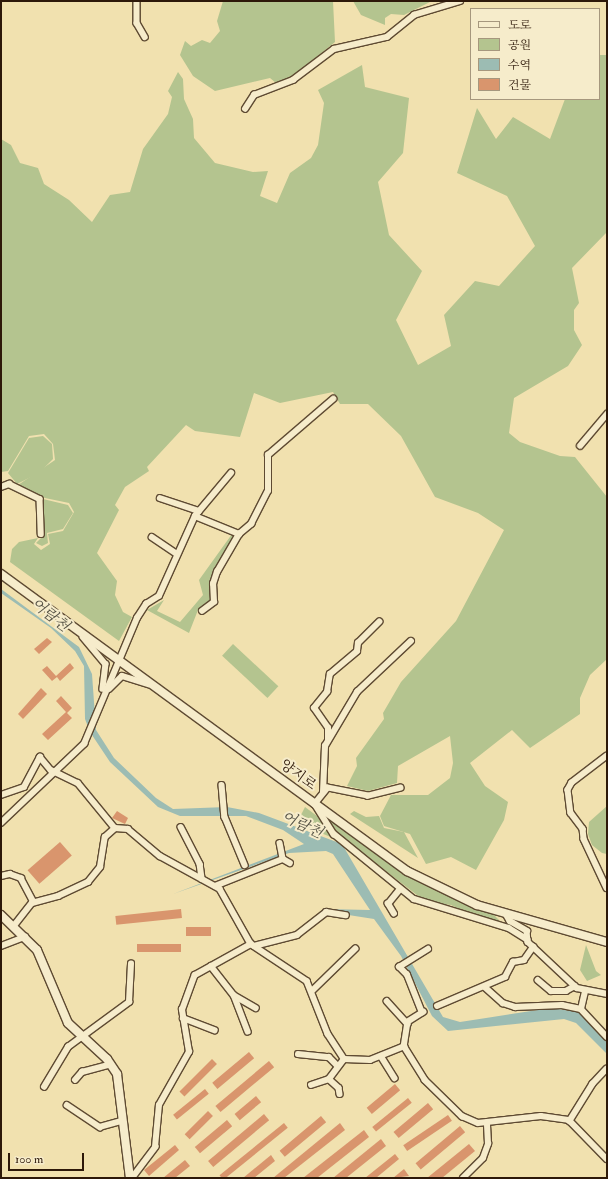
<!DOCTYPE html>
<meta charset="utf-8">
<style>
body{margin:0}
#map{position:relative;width:608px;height:1179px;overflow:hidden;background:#f1e1af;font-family:"IM FELL Double Pica","Noto Serif KR",serif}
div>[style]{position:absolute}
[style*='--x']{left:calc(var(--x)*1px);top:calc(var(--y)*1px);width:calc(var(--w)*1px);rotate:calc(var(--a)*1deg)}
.green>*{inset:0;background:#b4c48f;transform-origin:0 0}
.water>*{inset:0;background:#9cbcb3}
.building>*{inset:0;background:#d9956d;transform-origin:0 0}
.roads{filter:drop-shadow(1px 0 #5e4a32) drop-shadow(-1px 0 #5e4a32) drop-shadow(0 1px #5e4a32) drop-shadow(0 -1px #5e4a32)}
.street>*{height:5.5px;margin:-2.75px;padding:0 2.75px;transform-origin:2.75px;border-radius:2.75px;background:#f6eccb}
.secondary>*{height:8px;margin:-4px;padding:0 4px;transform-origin:4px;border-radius:4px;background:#f6eccb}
span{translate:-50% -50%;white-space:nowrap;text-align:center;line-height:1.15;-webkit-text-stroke:4px #f6eccb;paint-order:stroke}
.street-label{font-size:14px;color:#2d1809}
.water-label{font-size:15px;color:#545144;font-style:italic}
.frame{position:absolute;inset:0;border:2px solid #2d1809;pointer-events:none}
.legend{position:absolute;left:470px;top:8px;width:130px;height:92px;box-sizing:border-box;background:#f6eccb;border:1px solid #a6977d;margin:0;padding:5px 7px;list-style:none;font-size:12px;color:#2d1809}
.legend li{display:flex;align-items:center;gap:8px;height:20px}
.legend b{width:20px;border:1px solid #a6977d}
.scale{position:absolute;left:8px;top:1153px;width:76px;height:18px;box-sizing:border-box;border:2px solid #2d1809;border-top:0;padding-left:5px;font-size:12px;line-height:14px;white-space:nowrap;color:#2d1809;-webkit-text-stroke:3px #f6eccb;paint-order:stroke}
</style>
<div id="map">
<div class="green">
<i style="clip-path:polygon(223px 1px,333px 1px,335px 42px,292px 77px,276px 83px,270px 78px,215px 91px,193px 76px,180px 55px,185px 41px,191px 46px,202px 40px,210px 43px,220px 31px,217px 21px)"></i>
<i style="clip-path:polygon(353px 1px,432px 1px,404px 15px,391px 14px,385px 18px,385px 25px,361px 15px)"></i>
<i style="clip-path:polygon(599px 55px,607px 55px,607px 232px,572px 268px,579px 303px,574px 310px,574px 330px,582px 345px,568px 366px,514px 398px,509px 433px,520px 442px,560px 456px,575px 457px,607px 497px,607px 659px,590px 675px,580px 698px,580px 714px,530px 748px,512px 730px,470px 763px,485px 786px,508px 802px,504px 820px,476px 870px,451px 857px,426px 864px,410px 834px,384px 826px,380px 816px,391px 795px,428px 795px,450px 778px,453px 763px,450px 736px,398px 766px,397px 783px,368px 791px,347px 786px,357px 766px,356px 758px,384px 719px,383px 713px,401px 682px,456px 621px,504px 530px,478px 513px,435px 497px,401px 436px,368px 404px,340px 404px,333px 392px,280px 403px,254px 393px,240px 437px,195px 431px,186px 425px,147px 467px,149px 471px,125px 487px,115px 505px,119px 510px,97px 553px,117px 581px,115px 595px,123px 612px,132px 617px,119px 641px,10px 562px,12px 549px,19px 542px,38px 538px,34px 544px,41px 550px,50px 544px,48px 534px,63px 531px,74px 512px,69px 503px,45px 498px,18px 485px,55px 460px,53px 444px,44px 434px,29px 436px,8px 471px,1px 472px,1px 139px,11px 145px,20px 163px,38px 168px,44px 184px,69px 200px,92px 222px,110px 195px,130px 192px,143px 149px,168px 114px,172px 97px,168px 91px,178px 72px,183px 79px,184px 99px,193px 119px,194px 138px,215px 163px,253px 172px,268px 171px,260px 196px,277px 203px,290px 173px,311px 158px,318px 145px,324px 103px,318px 90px,362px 65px,365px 87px,409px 98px,403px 153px,378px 182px,389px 235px,422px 271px,396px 320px,418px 365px,451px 346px,444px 315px,475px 281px,499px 286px,535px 246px,507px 196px,457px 173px,477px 108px,496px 139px,513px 117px,550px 139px,565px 99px,599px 99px)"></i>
<i style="clip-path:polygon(43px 436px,52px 444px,53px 459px,39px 473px,17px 484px,8px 473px,29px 438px)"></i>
<i style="clip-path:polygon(43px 499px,68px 505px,73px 513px,63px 529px,47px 533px,48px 543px,42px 546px,36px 543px,44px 535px)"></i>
<i style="clip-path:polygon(232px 534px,235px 538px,211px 578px,211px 601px,198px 610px,189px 633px,147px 610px,164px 600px,157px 611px,180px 622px,203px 595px,199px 580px)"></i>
<i style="left:233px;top:644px;width:62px;height:16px;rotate:43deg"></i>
<i style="clip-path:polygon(607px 806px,607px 854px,602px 853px,592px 845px,588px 834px,589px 822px)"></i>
<i style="clip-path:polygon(305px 807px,317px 816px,333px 838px,297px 823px)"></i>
<i style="clip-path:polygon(354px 811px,366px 817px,379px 816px,384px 828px,404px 832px,418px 858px,350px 814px)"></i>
<i style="clip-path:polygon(325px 817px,419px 881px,494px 915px,501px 922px,479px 919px,451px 905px,426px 902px,334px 831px)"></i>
<i style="clip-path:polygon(586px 945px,596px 971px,601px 975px,587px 981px,580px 970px)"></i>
</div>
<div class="water">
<i style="clip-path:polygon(1px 589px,79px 647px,92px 674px,96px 730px,114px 758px,156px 798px,173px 809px,227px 807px,259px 813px,342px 844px,443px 1017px,460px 1022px,551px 1008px,579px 1012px,607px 1042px,607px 1054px,576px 1023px,564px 1019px,448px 1031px,432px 1016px,401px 956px,374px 919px,323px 911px,297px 933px,276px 941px,254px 943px,295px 932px,324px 909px,370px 910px,333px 854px,326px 851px,289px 853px,173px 894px,304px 844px,283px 830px,246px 816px,180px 816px,158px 807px,110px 762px,90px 732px,85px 719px,84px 666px,75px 651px,51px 628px,1px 593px)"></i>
</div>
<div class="building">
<i style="clip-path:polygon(47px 638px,52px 642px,39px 654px,34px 649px)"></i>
<i style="clip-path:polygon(70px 663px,74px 668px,60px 681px,57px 677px,52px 681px,42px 670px,47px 666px,56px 676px)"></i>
<i style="clip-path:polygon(41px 688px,47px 694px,23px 719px,18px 714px)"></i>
<i style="clip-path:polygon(61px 696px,72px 708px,67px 713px,72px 718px,48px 740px,42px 734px,66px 712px,56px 701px)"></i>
<i style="clip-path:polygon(117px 811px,128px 818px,125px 824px,112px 818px)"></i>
<i style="left:60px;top:842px;width:18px;height:43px;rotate:49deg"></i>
<i style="left:181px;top:909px;width:9px;height:66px;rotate:84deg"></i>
<i style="left:211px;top:927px;width:9px;height:25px;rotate:90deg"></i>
<i style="left:181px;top:944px;width:8px;height:44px;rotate:90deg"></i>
<i style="left:249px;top:1052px;width:8px;height:48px;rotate:50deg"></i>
<i style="left:212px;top:1059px;width:7px;height:46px;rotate:45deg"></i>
<i style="left:269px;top:1061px;width:8px;height:70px;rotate:50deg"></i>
<i style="left:395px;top:1084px;width:8px;height:37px;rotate:50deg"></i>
<i style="left:205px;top:1089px;width:6px;height:41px;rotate:51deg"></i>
<i style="left:256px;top:1096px;width:8px;height:28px;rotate:50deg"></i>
<i style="left:408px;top:1098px;width:6px;height:46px;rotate:51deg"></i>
<i style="left:428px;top:1103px;width:8px;height:45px;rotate:50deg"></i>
<i style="left:208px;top:1111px;width:7px;height:33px;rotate:45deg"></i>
<i style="left:264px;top:1114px;width:8px;height:73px;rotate:50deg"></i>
<i style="left:448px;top:1115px;width:7px;height:54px;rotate:56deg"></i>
<i style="left:321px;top:1116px;width:8px;height:54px;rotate:50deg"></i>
<i style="left:227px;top:1120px;width:8px;height:42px;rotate:50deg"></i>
<i style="left:284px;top:1123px;width:6px;height:83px;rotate:51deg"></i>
<i style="clip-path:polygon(340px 1123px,345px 1130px,284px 1178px,273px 1178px)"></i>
<i style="left:460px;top:1126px;width:8px;height:58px;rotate:50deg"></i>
<i style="clip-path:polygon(364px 1130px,369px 1137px,317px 1178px,303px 1178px)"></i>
<i style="clip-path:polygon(381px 1139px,386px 1146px,346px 1178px,333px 1178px)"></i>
<i style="clip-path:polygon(469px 1144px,475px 1151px,442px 1178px,427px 1178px)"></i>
<i style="clip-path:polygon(175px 1145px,179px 1150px,149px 1176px,144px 1170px)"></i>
<i style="clip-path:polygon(395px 1154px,399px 1159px,376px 1178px,365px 1178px)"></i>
<i style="clip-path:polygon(271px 1155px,275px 1161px,254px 1178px,243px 1178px)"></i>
<i style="clip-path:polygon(185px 1160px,190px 1166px,175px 1178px,163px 1178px)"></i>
<i style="clip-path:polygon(404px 1169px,409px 1176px,393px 1178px)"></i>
</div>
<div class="roads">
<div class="street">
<i style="--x:137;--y:1;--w:22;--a:90"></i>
<i style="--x:137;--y:23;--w:16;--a:60"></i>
<i style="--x:245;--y:109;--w:17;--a:-57"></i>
<i style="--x:254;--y:95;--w:42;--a:-21"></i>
<i style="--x:293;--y:80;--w:51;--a:-37.1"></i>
<i style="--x:334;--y:49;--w:54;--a:-12.8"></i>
<i style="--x:387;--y:37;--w:35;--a:-39"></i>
<i style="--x:414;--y:15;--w:48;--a:-16.9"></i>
<i style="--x:580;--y:446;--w:42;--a:-49.8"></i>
<i style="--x:1;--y:487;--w:9;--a:-21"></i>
<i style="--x:9;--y:484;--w:34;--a:26"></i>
<i style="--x:40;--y:499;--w:35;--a:88"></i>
<i style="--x:160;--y:498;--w:41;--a:18.4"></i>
<i style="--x:195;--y:516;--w:48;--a:22.2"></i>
<i style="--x:152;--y:537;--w:29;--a:34"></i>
<i style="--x:202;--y:611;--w:15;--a:-37"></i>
<i style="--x:214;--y:602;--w:18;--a:-93"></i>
<i style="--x:213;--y:584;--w:13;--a:-72"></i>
<i style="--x:217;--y:572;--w:44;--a:-59.9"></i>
<i style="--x:239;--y:534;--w:16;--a:-40"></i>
<i style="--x:251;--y:524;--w:37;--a:-63"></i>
<i style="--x:268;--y:491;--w:36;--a:-90"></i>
<i style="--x:268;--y:455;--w:86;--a:-40.7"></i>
<i style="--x:83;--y:637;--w:35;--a:50"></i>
<i style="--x:106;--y:664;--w:25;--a:97"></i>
<i style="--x:109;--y:689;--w:18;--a:-45"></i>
<i style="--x:122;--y:676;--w:28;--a:17"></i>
<i style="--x:328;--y:740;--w:12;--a:-90"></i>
<i style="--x:328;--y:728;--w:24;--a:-125"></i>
<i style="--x:314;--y:708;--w:21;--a:-51"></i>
<i style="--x:327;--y:692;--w:18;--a:-81"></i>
<i style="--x:330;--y:674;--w:35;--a:-40"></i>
<i style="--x:357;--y:651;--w:8;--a:-83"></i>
<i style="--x:358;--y:643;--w:30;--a:-45"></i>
<i style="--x:607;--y:756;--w:44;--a:142.4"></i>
<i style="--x:572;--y:783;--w:8;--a:120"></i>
<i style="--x:568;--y:790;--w:23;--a:83"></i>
<i style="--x:571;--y:813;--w:20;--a:53"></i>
<i style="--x:583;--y:829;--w:10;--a:84"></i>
<i style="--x:584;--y:839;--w:54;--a:64.9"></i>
<i style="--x:222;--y:785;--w:32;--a:85"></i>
<i style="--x:225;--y:817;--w:52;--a:67.4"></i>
<i style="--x:401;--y:788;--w:34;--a:166"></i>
<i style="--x:368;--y:796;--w:41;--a:-168.7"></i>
<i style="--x:328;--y:788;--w:21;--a:129"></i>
<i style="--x:315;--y:804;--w:36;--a:58"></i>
<i style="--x:334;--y:834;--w:103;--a:39.1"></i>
<i style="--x:414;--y:899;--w:99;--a:17"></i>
<i style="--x:509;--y:928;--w:22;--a:32"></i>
<i style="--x:323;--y:792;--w:46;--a:-87.5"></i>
<i style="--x:325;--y:746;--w:63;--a:-59.3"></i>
<i style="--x:357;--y:692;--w:74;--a:-43.4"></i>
<i style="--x:1;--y:795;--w:24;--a:-19"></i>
<i style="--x:24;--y:787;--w:34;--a:-62"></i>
<i style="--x:40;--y:757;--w:17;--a:50"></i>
<i style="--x:51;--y:770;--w:30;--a:26"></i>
<i style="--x:78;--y:783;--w:58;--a:50.6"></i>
<i style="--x:1;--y:823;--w:115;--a:-43.6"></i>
<i style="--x:84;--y:744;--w:137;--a:-67.2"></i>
<i style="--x:137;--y:618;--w:17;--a:-57"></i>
<i style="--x:146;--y:604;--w:15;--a:-32"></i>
<i style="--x:159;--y:596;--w:88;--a:-65.8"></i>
<i style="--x:195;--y:516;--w:56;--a:-50.1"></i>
<i style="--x:181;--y:827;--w:42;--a:62.8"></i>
<i style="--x:200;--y:864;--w:15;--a:82"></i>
<i style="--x:280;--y:843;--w:16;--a:79"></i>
<i style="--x:1;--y:876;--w:9;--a:-13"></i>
<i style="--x:10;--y:874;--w:12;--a:20"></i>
<i style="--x:21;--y:878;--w:27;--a:62"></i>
<i style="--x:215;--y:886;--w:73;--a:-21.7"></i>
<i style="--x:283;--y:859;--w:8;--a:30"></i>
<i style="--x:394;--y:914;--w:12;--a:-121"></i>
<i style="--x:388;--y:904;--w:19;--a:-51"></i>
<i style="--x:506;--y:914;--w:8;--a:60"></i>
<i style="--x:510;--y:921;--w:20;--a:30"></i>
<i style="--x:527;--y:931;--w:11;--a:85"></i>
<i style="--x:528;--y:942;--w:67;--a:43.2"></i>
<i style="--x:577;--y:988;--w:31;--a:11"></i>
<i style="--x:13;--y:927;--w:31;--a:-52"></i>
<i style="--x:32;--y:903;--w:27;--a:-15"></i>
<i style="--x:58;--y:896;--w:33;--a:-25"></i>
<i style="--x:88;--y:882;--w:19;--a:-51"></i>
<i style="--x:100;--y:867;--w:30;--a:-81"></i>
<i style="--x:105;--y:837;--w:13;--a:-42"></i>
<i style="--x:115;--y:828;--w:13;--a:4"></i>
<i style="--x:128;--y:829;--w:42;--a:40.2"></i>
<i style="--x:160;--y:856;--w:68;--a:28.8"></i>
<i style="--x:220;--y:889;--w:63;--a:60.6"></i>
<i style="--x:251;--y:944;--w:67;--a:33.5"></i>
<i style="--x:307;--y:981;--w:57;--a:68.4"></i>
<i style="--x:328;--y:1034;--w:30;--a:57"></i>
<i style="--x:344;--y:1059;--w:26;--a:2"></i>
<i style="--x:370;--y:1060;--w:37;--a:-22"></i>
<i style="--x:1;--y:946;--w:26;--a:-21"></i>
<i style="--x:254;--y:946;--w:44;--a:-14.3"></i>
<i style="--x:297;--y:935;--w:37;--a:-38"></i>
<i style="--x:326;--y:912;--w:20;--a:9"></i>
<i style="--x:211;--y:966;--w:37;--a:52"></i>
<i style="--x:234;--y:995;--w:39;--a:69"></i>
<i style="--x:538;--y:980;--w:17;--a:40"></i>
<i style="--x:551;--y:991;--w:15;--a:0"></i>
<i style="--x:566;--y:991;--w:10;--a:-29"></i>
<i style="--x:485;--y:987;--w:24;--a:42"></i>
<i style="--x:503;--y:1003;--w:13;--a:18"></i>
<i style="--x:515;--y:1007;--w:47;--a:-2.4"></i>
<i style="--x:562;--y:1005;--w:19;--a:12"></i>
<i style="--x:581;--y:1009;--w:38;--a:47"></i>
<i style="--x:313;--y:990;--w:59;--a:-44.3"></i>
<i style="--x:235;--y:996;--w:24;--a:30"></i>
<i style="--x:387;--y:1001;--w:31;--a:48"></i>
<i style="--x:437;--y:1006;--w:74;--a:-23.1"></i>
<i style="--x:505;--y:977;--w:17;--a:-62"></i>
<i style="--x:513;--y:962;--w:11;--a:-10"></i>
<i style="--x:524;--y:960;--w:16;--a:-55"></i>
<i style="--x:581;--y:1009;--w:17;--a:-77"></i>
<i style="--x:424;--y:1012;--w:19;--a:148"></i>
<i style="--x:408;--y:1022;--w:24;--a:99"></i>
<i style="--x:404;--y:1046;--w:40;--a:58"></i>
<i style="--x:425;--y:1080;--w:52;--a:44.2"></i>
<i style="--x:462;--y:1116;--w:17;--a:24"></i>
<i style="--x:478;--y:1123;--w:63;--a:-6.3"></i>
<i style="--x:541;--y:1116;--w:29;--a:8"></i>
<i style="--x:422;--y:1013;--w:41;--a:-111.5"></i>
<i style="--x:407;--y:975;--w:11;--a:-135"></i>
<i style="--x:399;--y:967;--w:34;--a:-32"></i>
<i style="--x:183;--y:1018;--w:34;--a:21"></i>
<i style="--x:298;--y:1054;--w:31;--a:6"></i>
<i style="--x:329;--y:1057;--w:11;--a:45"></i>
<i style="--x:381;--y:1056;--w:26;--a:58"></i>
<i style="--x:607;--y:1069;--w:21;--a:133"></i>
<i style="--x:593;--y:1084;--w:44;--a:121.9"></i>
<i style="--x:570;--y:1121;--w:53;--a:45.8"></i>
<i style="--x:329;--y:1079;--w:13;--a:42"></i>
<i style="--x:339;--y:1088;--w:6;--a:81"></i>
<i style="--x:75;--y:1080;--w:11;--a:-49"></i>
<i style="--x:82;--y:1072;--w:30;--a:-15"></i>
<i style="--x:311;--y:1085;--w:19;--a:-18"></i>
<i style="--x:329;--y:1079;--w:25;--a:-53"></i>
<i style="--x:44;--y:1087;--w:47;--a:-59"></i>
<i style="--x:68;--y:1047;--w:76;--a:-36.4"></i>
<i style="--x:129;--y:1002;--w:38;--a:-87"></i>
<i style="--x:67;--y:1105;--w:40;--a:34"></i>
<i style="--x:100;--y:1127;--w:22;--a:-16"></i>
<i style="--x:132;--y:1178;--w:39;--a:-53"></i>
<i style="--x:155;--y:1147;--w:42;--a:-84.6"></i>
<i style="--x:159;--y:1105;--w:61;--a:-60.5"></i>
<i style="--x:189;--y:1052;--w:43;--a:-99.5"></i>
<i style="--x:182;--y:1010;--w:37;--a:-70"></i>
<i style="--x:195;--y:975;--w:64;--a:-29"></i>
<i style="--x:463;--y:1178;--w:28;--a:-45"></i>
<i style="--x:483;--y:1158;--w:15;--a:-70"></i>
<i style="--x:488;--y:1144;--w:21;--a:-93"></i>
</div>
<div class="secondary">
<i style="--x:1;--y:574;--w:503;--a:36.19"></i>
<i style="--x:407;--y:871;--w:78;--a:25.9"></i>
<i style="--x:477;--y:905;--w:135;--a:15.9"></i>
<i style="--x:1;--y:915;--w:50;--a:44.2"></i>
<i style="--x:37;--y:950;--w:79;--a:67"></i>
<i style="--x:68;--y:1023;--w:53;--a:42.7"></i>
<i style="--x:107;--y:1059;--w:18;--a:56"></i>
<i style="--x:117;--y:1074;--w:105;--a:82.9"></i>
</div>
</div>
<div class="street-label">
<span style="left:298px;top:775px;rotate:36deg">양지로</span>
</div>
<div class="water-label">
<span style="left:50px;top:615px;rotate:38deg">어람천</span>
<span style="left:302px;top:825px;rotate:25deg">어람천</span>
</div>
<div class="frame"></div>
<ul class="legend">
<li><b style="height:5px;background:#f6eccb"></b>도로</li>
<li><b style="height:11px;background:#b4c48f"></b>공원</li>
<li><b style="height:11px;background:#9cbcb3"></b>수역</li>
<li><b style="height:11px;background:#d9956d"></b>건물</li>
</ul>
<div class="scale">100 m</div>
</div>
